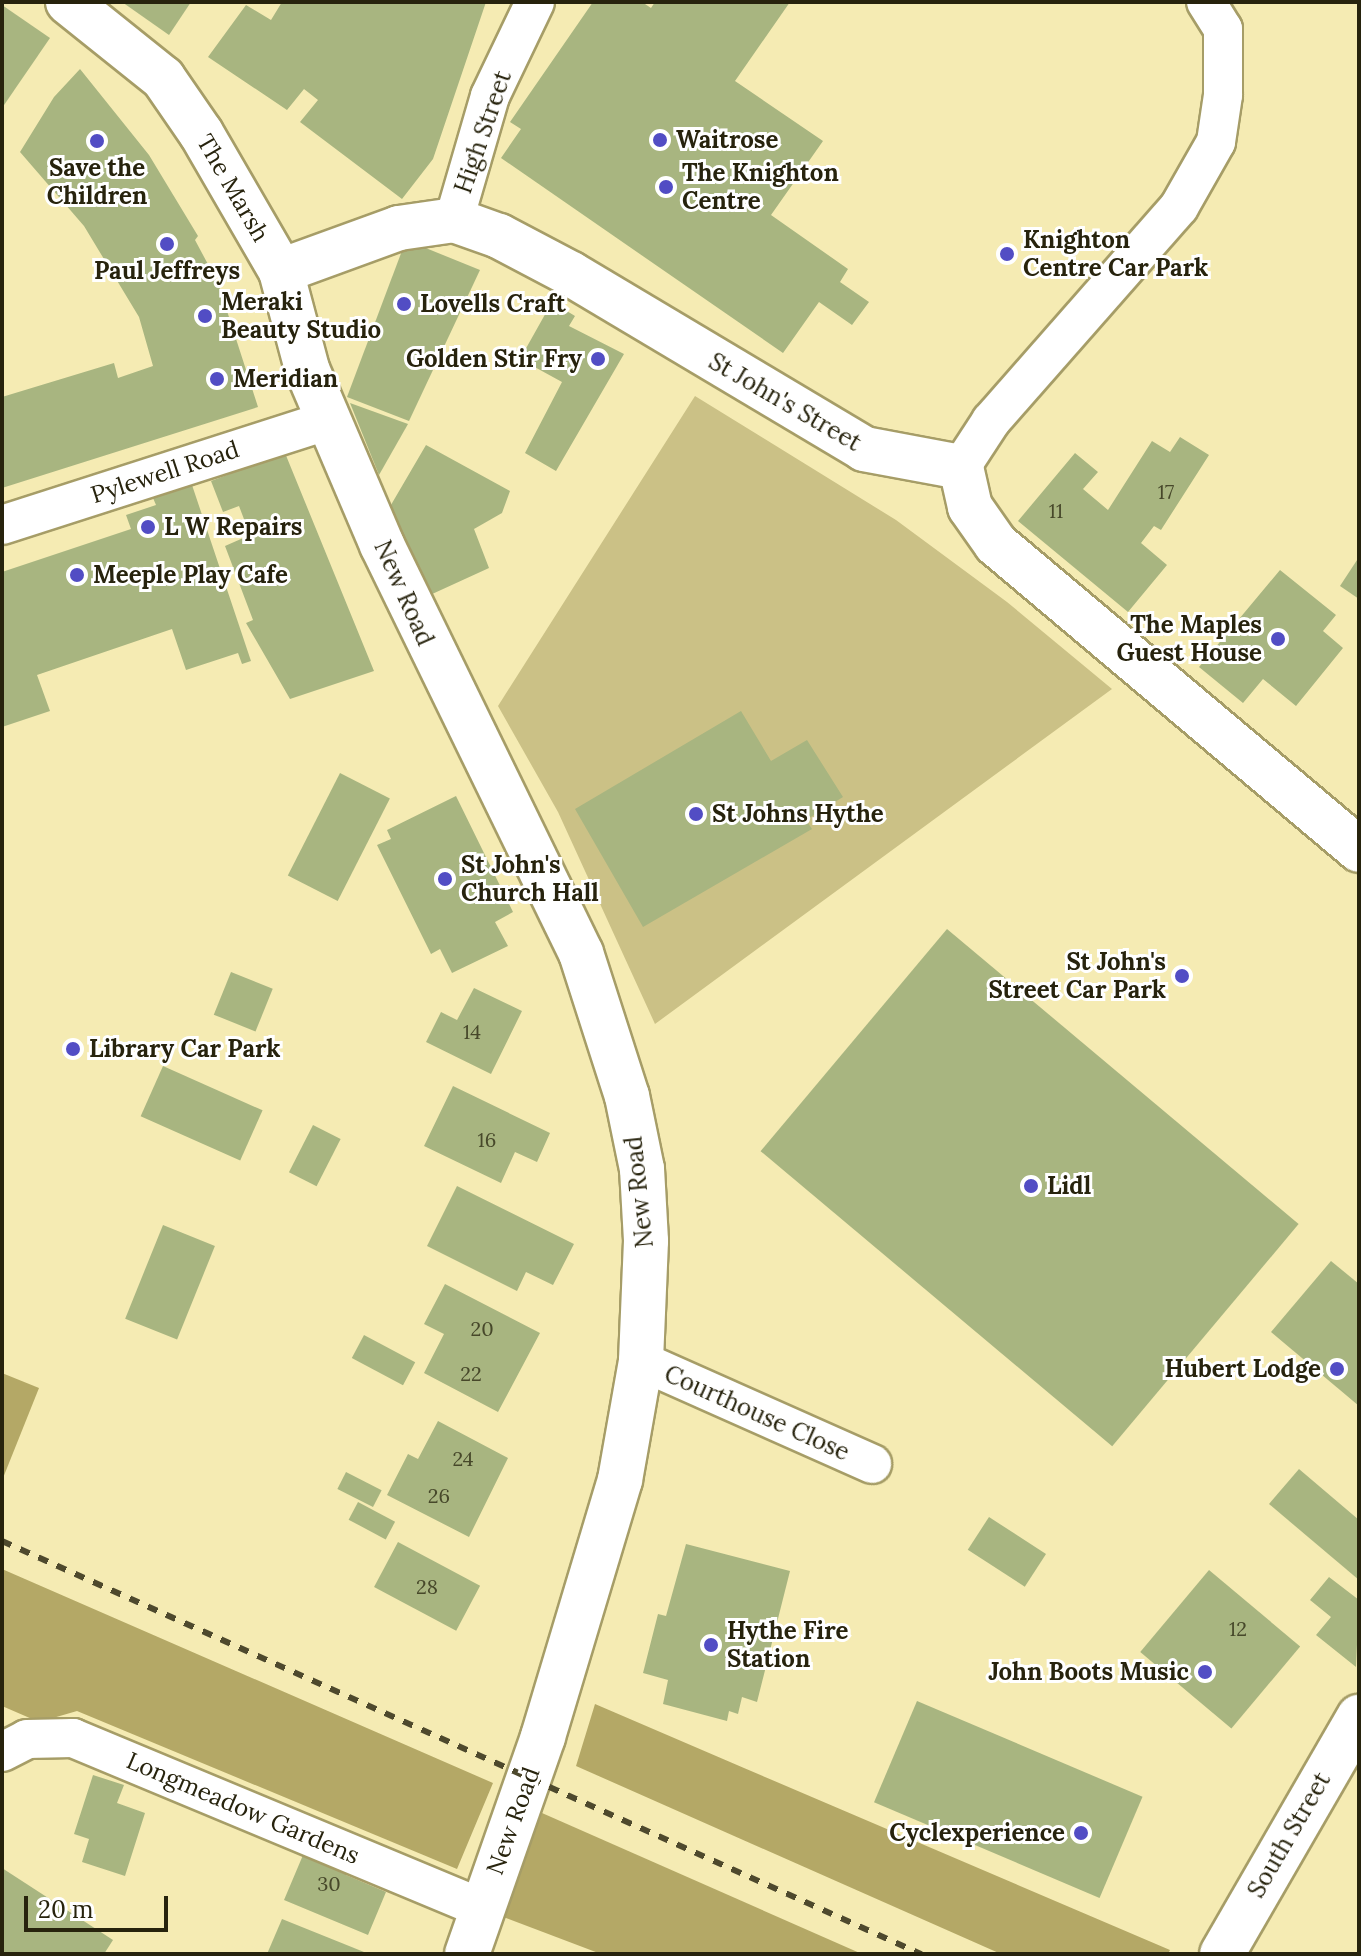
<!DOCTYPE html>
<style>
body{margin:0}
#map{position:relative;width:1361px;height:1956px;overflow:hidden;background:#f5ebb3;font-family:Lora,serif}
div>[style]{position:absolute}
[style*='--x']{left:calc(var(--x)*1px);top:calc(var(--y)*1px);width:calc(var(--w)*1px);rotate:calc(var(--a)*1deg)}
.green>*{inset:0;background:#cbc186}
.forest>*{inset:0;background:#b4a866}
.building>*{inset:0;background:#a8b580;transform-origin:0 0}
.roads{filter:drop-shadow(2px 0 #a69d67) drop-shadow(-2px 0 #a69d67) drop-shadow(0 2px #a69d67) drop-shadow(0 -2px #a69d67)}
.street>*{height:38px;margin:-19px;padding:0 19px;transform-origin:19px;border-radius:19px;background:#fff}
.secondary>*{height:44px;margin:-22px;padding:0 22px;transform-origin:22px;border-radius:22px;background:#fff}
.rail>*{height:6px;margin-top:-3px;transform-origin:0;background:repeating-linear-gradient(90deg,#4e492d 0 10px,transparent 0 20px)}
.dots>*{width:22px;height:22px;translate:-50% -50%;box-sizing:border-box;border:4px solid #fff;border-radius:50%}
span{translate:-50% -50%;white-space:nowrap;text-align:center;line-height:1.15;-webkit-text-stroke:6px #fff;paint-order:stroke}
.number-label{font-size:20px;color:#47482a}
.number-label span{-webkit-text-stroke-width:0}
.street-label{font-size:24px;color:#27230d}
.poi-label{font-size:24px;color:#27230d;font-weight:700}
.left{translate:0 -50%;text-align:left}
.right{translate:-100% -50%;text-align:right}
.frame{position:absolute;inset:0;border:4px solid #27230d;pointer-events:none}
.scale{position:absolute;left:24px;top:1896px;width:144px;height:36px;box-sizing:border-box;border:4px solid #27230d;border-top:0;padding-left:10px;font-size:24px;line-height:28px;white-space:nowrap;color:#27230d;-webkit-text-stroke:6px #fff;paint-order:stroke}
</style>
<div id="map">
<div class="green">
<i style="clip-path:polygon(695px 396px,896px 520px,1007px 602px,1112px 689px,655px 1024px,558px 812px,498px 706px)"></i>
</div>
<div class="forest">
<i style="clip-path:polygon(2px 1373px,39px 1388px,3px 1478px,2px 1478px)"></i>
<i style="clip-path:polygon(2px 1569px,493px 1783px,457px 1869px,77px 1711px,39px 1722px,2px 1706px)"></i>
<i style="clip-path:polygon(595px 1704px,744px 1768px,1170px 1950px,1168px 1954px,1001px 1954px,576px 1766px)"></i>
<i style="clip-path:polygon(542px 1813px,862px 1954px,601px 1954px,498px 1915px)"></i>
</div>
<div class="building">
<i style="clip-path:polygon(122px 2px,191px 2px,169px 35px)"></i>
<i style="clip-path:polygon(282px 2px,486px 2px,433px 159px,402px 199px,300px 122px,318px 100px,304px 89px,287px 110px,208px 57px,246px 5px,271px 20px)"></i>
<i style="clip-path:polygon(593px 2px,642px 2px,651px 8px,655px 2px,790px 2px,735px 81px,823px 141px,771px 215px,848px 269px,840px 282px,869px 302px,852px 325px,819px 302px,783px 353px,501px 158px,521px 129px,510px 122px)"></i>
<i style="clip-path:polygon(2px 5px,50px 38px,2px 108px)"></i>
<i style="clip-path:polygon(80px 69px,149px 155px,198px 236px,195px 240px,218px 283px,258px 407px,2px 488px,2px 397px,114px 363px,118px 378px,153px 366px,139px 317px,84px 226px,20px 152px,54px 97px)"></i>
<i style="clip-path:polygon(406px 240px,480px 270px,409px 421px,347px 397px)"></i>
<i style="clip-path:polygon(552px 302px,575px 316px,569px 326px,624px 354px,556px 471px,525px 453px,562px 382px,520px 359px)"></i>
<i style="clip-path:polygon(350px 403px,408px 424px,379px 475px)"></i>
<i style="clip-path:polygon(1180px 437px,1209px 455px,1161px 530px,1154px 526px,1141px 543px,1167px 565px,1128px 612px,1018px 521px,1075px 453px,1098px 472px,1083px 489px,1108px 510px,1152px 441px,1170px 452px)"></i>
<i style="clip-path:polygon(426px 445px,510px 491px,502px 513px,474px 529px,489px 568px,430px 595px,388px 510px)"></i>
<i style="clip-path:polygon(285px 453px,374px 671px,290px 699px,246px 623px,253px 620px,225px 546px,250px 535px,239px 506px,223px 512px,211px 481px)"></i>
<i style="clip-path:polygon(192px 485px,251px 661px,242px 664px,238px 653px,186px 670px,172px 629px,37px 675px,50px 711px,2px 727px,2px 572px,131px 529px,126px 515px,156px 505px,153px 498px)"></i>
<i style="clip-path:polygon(1359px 557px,1359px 599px,1340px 586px)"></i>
<i style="clip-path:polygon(1280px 570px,1336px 615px,1323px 631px,1343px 648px,1296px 706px,1263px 679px,1243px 703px,1199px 667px)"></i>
<i style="clip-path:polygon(741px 711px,771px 761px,807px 740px,843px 797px,806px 820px,812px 829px,643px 927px,575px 809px)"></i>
<i style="left:340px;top:773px;width:56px;height:115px;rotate:27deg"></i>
<i style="clip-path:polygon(456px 796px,513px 912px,495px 922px,508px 946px,452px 973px,440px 949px,431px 954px,377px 845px,391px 839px,387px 830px)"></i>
<i style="left:947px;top:929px;width:459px;height:290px;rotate:40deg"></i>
<i style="left:231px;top:972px;width:45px;height:46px;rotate:22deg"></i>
<i style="clip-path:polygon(474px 988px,522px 1011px,491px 1074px,426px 1042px,441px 1012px,457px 1020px)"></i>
<i style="left:163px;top:1066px;width:109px;height:55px;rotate:24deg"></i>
<i style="clip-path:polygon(453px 1086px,550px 1133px,537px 1162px,515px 1152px,501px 1183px,424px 1146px)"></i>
<i style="left:313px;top:1125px;width:31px;height:53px;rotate:27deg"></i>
<i style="clip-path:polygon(457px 1186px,574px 1244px,553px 1285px,526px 1272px,517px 1291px,427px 1246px)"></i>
<i style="left:163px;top:1225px;width:56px;height:101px;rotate:22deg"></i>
<i style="clip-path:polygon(1331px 1261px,1359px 1284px,1359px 1406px,1271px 1332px)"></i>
<i style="clip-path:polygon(445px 1284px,540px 1333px,498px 1412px,424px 1373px,444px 1334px,424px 1324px)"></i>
<i style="left:364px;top:1335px;width:58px;height:26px;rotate:28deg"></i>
<i style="clip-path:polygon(438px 1421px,508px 1458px,469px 1537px,387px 1495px,408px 1454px,418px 1459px)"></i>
<i style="clip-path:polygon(1299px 1469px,1359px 1520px,1359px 1580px,1269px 1504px)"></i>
<i style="left:346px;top:1472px;width:40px;height:19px;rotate:27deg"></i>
<i style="left:358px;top:1502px;width:42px;height:20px;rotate:28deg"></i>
<i style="left:989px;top:1517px;width:68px;height:39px;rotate:33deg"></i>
<i style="left:398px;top:1542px;width:93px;height:51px;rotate:28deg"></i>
<i style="clip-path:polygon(686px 1544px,790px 1571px,757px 1702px,742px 1697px,738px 1714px,729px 1711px,727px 1721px,663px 1704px,668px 1680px,643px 1673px,658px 1614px,666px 1616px)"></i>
<i style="left:1209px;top:1570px;width:119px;height:107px;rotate:40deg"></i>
<i style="clip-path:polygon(1329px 1577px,1359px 1600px,1356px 1667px,1316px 1635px,1331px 1617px,1310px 1600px)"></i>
<i style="left:917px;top:1701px;width:245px;height:110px;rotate:23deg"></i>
<i style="clip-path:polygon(93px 1775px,124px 1785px,117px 1803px,145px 1813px,125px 1876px,82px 1862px,89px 1839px,74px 1834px)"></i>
<i style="clip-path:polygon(306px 1848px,350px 1866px,346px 1875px,386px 1892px,368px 1935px,284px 1900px)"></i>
<i style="clip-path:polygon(2px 1868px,113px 1940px,104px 1954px,2px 1954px)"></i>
<i style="clip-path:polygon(282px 1919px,369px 1954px,267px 1954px)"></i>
</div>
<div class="roads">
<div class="street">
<i style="--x:454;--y:220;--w:129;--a:-73.8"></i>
<i style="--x:490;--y:96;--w:104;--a:-64.4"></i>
<i style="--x:961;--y:467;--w:55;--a:-56.9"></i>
<i style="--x:991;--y:421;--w:285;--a:-48.7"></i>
<i style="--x:1179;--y:207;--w:75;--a:-60.4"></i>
<i style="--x:1216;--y:142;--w:48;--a:-81.5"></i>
<i style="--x:1223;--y:95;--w:66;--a:-90"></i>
<i style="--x:1223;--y:29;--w:32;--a:-122"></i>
<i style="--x:2;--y:525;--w:343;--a:-17.8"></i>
<i style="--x:641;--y:1361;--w:253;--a:24"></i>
<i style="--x:2;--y:1752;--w:28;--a:-27"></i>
<i style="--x:27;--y:1739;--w:46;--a:-1.2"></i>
<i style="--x:73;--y:1738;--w:442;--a:22.6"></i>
</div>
<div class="secondary">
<i style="--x:68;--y:2;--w:122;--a:38.7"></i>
<i style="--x:163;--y:78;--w:67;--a:55.4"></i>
<i style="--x:201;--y:133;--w:160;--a:59.9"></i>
<i style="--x:281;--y:271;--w:101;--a:75.1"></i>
<i style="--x:307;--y:369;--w:191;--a:66.9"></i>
<i style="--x:382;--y:545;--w:454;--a:64"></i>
<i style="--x:581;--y:953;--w:150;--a:72.2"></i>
<i style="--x:627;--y:1096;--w:75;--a:78.4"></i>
<i style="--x:642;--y:1169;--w:72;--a:86.8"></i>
<i style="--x:646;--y:1241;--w:120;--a:92.4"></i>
<i style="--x:641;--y:1361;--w:121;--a:100"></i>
<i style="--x:620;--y:1480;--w:268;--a:106.7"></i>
<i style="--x:543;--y:1737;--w:230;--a:109.3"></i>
<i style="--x:281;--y:271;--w:126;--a:-20"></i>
<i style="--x:399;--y:228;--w:56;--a:-8.3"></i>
<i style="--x:454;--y:220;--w:48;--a:19.6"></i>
<i style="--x:499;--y:236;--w:81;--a:27.8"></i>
<i style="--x:571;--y:274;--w:341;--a:30.8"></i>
<i style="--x:864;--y:449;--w:99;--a:10.5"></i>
<i style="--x:961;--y:467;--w:41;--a:77.3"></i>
<i style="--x:970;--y:507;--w:45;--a:54.9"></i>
<i style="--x:996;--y:544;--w:475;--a:40.1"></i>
<i style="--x:1222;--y:1954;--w:274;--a:-60"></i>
</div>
</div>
<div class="rail">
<i style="--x:2;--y:1541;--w:1008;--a:24.2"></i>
</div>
<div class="dots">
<i style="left:660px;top:140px;background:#524dc4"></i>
<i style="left:97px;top:141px;background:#524dc4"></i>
<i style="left:666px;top:187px;background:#524dc4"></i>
<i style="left:167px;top:244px;background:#524dc4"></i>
<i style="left:1007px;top:254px;background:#524dc4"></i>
<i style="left:404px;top:304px;background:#524dc4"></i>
<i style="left:205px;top:316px;background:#524dc4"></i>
<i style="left:598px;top:359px;background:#524dc4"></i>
<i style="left:217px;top:379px;background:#524dc4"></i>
<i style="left:148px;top:527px;background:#524dc4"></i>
<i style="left:77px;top:575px;background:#524dc4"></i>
<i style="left:1278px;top:639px;background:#524dc4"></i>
<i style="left:696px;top:814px;background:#524dc4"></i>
<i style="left:445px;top:879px;background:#524dc4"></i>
<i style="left:1182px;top:976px;background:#524dc4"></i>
<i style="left:73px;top:1049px;background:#524dc4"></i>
<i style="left:1031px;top:1186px;background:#524dc4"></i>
<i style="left:1337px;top:1369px;background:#524dc4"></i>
<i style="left:711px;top:1645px;background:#524dc4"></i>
<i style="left:1205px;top:1672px;background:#524dc4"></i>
<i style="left:1081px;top:1833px;background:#524dc4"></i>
</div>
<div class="number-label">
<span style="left:1166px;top:491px">17</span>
<span style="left:1056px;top:510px">11</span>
<span style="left:472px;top:1031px">14</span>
<span style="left:487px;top:1139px">16</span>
<span style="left:482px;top:1328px">20</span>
<span style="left:471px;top:1373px">22</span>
<span style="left:463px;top:1458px">24</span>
<span style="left:439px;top:1495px">26</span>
<span style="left:427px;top:1586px">28</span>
<span style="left:1238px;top:1628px">12</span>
<span style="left:329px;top:1883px">30</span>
</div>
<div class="street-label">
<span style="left:483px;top:132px;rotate:-71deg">High Street</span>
<span style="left:233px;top:188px;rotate:60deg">The Marsh</span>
<span style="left:785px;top:402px;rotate:30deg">St John's Street</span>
<span style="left:165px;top:472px;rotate:-18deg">Pylewell Road</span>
<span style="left:404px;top:593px;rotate:66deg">New Road</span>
<span style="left:639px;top:1192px;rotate:-96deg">New Road</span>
<span style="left:757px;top:1413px;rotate:24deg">Courthouse Close</span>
<span style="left:243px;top:1808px;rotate:23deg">Longmeadow Gardens</span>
<span style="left:513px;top:1821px;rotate:-70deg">New Road</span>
<span style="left:1289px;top:1835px;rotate:-60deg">South Street</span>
</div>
<div class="poi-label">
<span class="left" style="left:676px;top:140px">Waitrose</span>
<span style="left:97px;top:182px">Save the<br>Children</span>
<span class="left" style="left:682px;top:187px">The Knighton<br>Centre</span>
<span class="left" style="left:1023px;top:254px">Knighton<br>Centre Car Park</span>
<span style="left:167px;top:271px">Paul Jeffreys</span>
<span class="left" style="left:221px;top:316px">Meraki<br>Beauty Studio</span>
<span class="left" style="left:420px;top:304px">Lovells Craft</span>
<span class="right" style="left:582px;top:359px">Golden Stir Fry</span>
<span class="left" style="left:233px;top:379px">Meridian</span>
<span class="left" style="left:164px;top:527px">L W Repairs</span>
<span class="left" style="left:93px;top:575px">Meeple Play Cafe</span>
<span class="right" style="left:1262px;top:639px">The Maples<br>Guest House</span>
<span class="left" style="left:712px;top:814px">St Johns Hythe</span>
<span class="left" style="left:461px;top:879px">St John's<br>Church Hall</span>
<span class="right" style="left:1166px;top:976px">St John's<br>Street Car Park</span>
<span class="left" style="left:89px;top:1049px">Library Car Park</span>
<span class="left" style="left:1047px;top:1186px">Lidl</span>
<span class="right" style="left:1321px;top:1369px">Hubert Lodge</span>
<span class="left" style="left:727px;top:1645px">Hythe Fire<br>Station</span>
<span class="right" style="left:1189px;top:1672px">John Boots Music</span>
<span class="right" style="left:1065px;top:1833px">Cyclexperience</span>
</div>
<div class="frame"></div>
<div class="scale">20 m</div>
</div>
